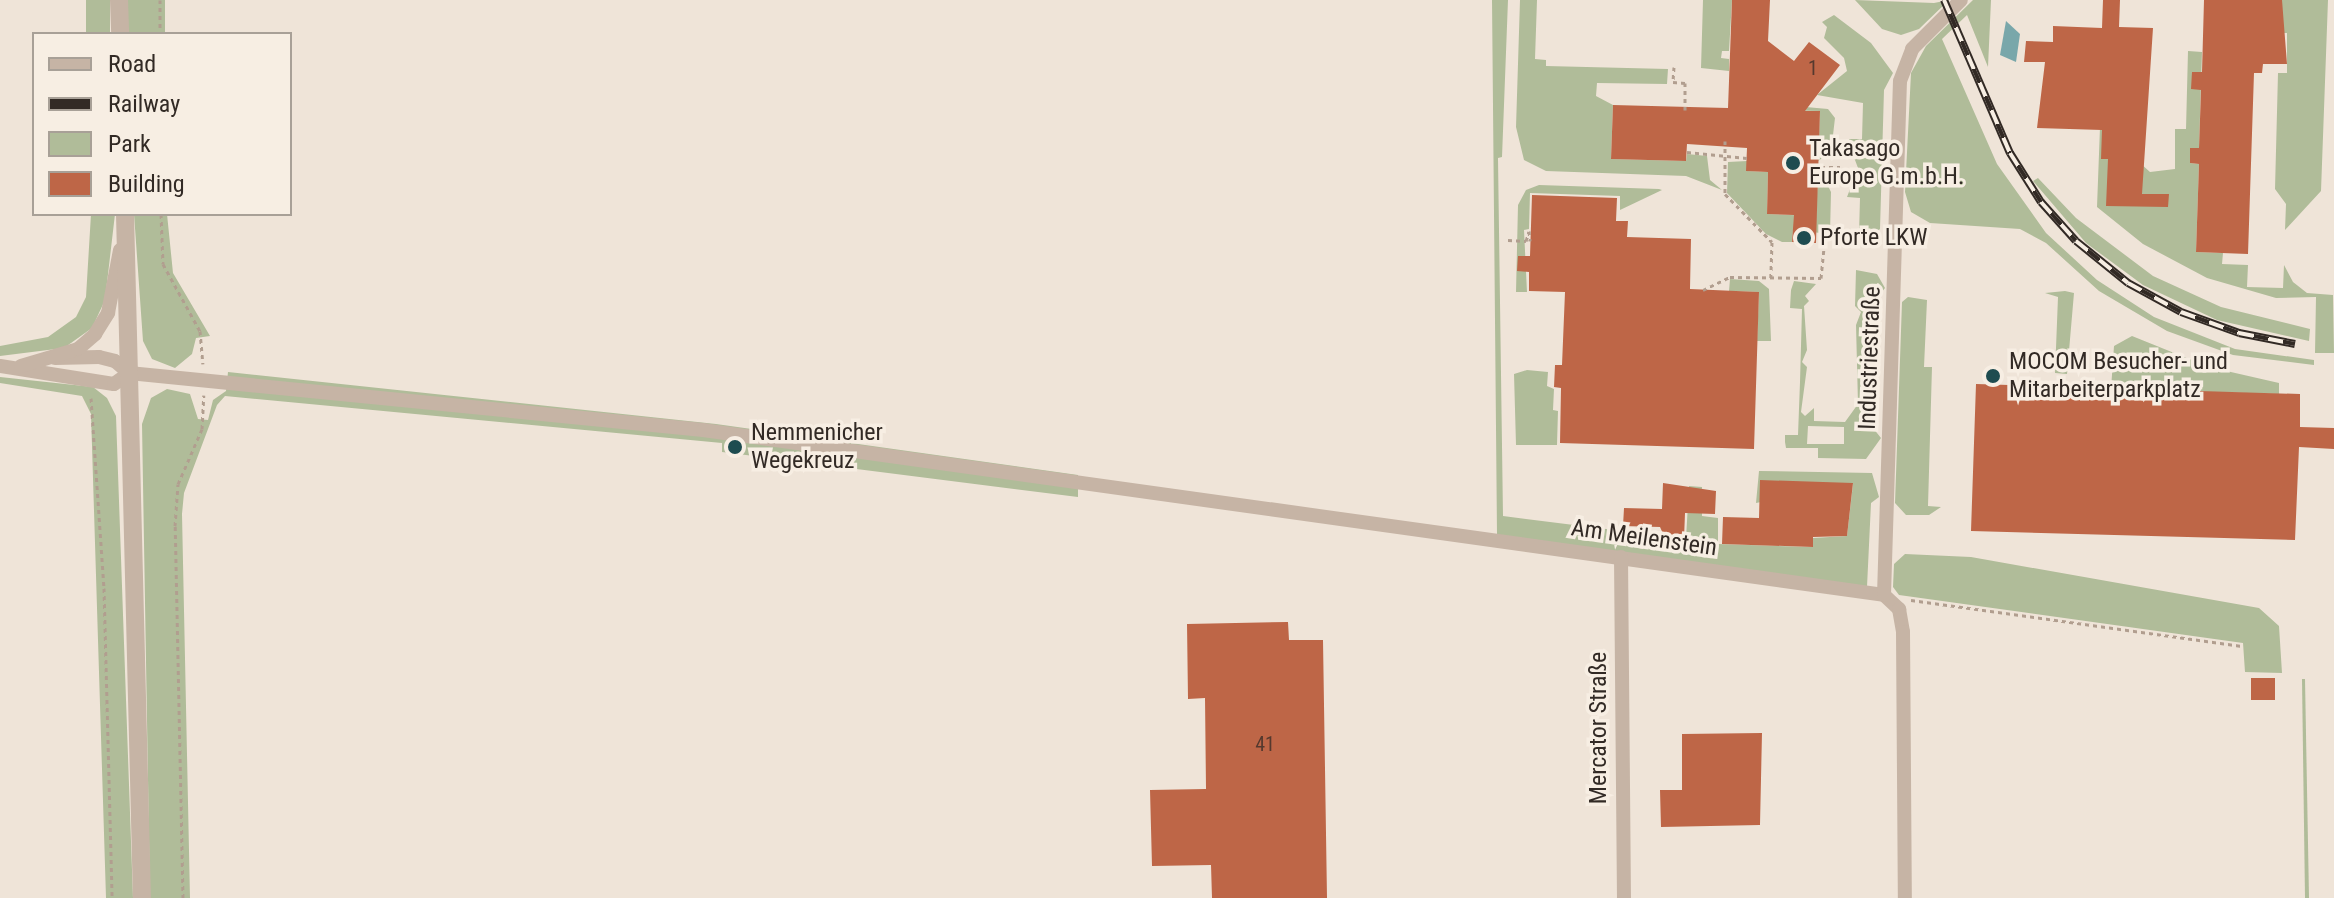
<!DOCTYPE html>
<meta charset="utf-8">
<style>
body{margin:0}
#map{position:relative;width:2334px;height:898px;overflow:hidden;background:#efe4d8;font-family:"Roboto Condensed",sans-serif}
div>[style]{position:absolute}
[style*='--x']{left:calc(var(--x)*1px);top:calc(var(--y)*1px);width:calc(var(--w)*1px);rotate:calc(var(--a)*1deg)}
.green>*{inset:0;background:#b0bc99;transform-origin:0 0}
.water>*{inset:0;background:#79a7aa}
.building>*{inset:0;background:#be6647;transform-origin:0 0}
.path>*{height:3px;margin-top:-1.5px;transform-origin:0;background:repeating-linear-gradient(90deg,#b19e8f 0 4px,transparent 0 8px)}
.minor>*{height:14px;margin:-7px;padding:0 7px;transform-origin:7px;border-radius:7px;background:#c6b4a5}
.tertiary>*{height:18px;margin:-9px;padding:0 9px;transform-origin:9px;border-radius:9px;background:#c6b4a5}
.rail>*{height:8px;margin-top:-4px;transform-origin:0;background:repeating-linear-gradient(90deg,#f7eee3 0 15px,#322a25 0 30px);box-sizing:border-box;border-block:2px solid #322a25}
.dots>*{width:22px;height:22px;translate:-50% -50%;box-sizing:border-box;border:4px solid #f7eee3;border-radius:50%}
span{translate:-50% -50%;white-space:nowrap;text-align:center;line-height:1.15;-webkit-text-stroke:7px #f7eee3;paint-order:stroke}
.number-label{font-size:20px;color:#55392e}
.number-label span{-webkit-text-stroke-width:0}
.poi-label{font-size:24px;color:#322a25}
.left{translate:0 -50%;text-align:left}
.street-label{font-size:24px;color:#322a25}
.legend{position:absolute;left:32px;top:32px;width:260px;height:184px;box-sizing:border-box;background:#f7eee3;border:2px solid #a8a097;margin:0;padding:10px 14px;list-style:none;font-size:24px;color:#322a25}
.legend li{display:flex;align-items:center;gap:16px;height:40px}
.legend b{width:40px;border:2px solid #a8a097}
</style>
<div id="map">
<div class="green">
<i style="left:86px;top:0;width:24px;height:34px"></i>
<i style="left:127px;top:0;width:38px;height:34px"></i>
<i style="clip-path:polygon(1492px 0,1508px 0,1502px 157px,1498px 158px,1503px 516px,1686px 539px,1689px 486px,1702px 487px,1702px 516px,1718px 518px,1718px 544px,1812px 547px,1813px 538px,1847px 536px,1853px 484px,1756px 503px,1759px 471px,1872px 473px,1879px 497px,1871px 503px,1867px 587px,1497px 535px)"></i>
<i style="clip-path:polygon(1520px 0,1537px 0,1535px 59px,1546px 60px,1546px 66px,1668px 69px,1667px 84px,1597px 83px,1596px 96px,1613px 105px,1611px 159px,1686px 161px,1687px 154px,1707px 156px,1710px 180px,1722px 190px,1686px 176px,1546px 171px,1524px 160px,1516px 127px)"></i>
<i style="clip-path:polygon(1703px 0,1732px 0,1729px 51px,1722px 51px,1721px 58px,1729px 59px,1729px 71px,1701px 68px)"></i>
<i style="clip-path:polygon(1855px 0,1934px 3px,1949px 0,1919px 29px,1901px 35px,1882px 29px)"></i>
<i style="clip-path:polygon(1973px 0,1991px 0,1988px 67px,1967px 15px,1942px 39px,1997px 164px,2046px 233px,2097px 280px,2154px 317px,2235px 349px,2314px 360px,2314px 365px,2233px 355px,2167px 331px,2099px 291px,2046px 243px,2020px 229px,1930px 223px,1911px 212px,1905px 192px,1911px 73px,1926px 46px)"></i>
<i style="clip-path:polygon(2282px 0,2328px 0,2321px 191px,2285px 230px,2286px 204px,2275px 189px,2278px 73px,2287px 73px,2287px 33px,2281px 33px,2278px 64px)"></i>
<i style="clip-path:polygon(1834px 15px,1871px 43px,1893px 73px,1884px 90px,1880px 229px,1858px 247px,1846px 247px,1846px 234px,1859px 234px,1860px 198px,1847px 197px,1858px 168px,1849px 144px,1849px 139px,1862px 139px,1863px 103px,1817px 95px,1847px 71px,1844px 58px,1824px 38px,1827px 27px,1822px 22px)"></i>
<i style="clip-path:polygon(2188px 51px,2202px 52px,2199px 148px,2190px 148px,2190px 163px,2199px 164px,2196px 252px,2223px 253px,2222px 264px,2248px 265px,2247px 287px,2283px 288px,2284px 265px,2293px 282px,2307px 293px,2333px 295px,2334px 353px,2315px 353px,2316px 297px,2276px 298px,2207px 278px,2143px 244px,2097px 207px,2100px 127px,2150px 172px,2175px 169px,2175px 129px,2186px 129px)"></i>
<i style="clip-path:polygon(1771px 104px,1828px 109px,1835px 118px,1831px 152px,1818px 161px,1820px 111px,1770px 110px)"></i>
<i style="clip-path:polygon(1747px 161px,1747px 171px,1768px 172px,1767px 214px,1816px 216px,1818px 172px,1823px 176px,1831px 192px,1830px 234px,1793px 230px,1792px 242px,1782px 242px,1766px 234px,1727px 193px,1728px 162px)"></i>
<i style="clip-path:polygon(2038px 178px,2076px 218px,2153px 276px,2221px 307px,2310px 329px,2309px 341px,2217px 320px,2143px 285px,2086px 243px,2033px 181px)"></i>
<i style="clip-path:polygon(1539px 185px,1659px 189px,1662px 190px,1620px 210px,1620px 196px,1530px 193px,1529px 229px,1524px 230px,1527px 292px,1516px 292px,1518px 205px,1526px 190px)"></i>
<i style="clip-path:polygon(91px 214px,115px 214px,105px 300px,92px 328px,64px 348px,0 356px,0 346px,48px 337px,76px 317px,86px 297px)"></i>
<i style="clip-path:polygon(134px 214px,167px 214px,173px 273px,210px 336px,196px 338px,192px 354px,175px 368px,152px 359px,143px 341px)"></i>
<i style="clip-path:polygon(evenodd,1856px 270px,1877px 274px,1885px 288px,1877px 298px,1873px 428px,1881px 438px,1866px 459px,1818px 458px,1818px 448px,1786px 448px,1785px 442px,1785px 435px,1798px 435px,1800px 382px,1802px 309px,1790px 308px,1791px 290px,1794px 281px,1816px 284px,1805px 296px,1809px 301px,1804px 306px,1807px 350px,1802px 362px,1807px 367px,1801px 412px,1805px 416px,1814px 408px,1814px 421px,1845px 422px,1858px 404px,1856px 325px,1861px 312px,1855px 306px,1856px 270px,1808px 426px,1844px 427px,1844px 444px,1807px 444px,1808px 426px)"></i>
<i style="clip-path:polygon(1730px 279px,1759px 281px,1769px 289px,1771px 341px,1757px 341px,1759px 292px,1729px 291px)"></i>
<i style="clip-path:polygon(2065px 291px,2074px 293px,2067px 374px,2055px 373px,2058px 297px,2045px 293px)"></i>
<i style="clip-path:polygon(1908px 297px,1927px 300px,1924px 367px,1932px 367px,1928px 506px,1941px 507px,1929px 515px,1906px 515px,1895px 503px,1902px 302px)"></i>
<i style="clip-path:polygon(2132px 336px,2209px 367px,2279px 383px,2279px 394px,2111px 389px,2114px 346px)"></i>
<i style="clip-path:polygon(1527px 370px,1548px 372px,1547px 386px,1554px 389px,1553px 410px,1558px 411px,1557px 445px,1516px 445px,1514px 374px)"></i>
<i style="clip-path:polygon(228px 372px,716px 424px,1078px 475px,1078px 497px,722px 452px,722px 443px,225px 396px,217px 405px,184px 493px,182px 514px,190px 898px,150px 898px,142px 424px,151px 398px,167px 389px,190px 394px,198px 419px,208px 420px,213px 400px,226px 391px)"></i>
<i style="clip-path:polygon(0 377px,93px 387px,107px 398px,116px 416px,133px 898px,106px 898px,91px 414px,82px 396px,0 383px)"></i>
<i style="clip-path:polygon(1905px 554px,1971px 557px,2259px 608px,2279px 626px,2282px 673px,2245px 672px,2243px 643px,1899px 595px,1893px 587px,1894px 564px)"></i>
<i style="clip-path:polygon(2302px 679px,2305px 679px,2309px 898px,2305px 898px)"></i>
</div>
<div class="water">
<i style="clip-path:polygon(2006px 21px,2020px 34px,2016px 62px,2000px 55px)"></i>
</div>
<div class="building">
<i style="clip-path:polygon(1732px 0,1770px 0,1768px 41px,1794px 61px,1809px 42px,1840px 65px,1805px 111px,1820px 111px,1816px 243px,1792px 242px,1794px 215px,1767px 214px,1768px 172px,1746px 171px,1747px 148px,1687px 144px,1686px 161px,1611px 159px,1613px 105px,1728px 108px)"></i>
<i style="clip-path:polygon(2103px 0,2120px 0,2119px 27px,2153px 28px,2142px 194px,2169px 194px,2168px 207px,2106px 206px,2108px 159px,2101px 159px,2102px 130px,2037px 128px,2045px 62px,2024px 62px,2026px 41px,2053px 42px,2053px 26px,2102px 28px)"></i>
<i style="clip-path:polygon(2204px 0,2282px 0,2287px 64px,2263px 64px,2262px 73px,2254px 73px,2248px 254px,2196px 252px,2199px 164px,2190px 163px,2190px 148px,2199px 148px,2201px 90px,2191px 89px,2192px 72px,2202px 72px)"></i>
<i style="clip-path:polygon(1532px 195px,1617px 198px,1616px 221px,1628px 221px,1627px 237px,1691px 239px,1690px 289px,1759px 292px,1754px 449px,1560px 443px,1561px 388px,1554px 387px,1555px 365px,1562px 365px,1565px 292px,1529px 291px,1529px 272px,1517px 271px,1518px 256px,1530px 256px)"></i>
<i style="clip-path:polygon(1976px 384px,2300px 394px,2300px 427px,2334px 428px,2334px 449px,2299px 447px,2295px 540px,1971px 531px)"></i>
<i style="clip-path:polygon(1760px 480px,1853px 483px,1847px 536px,1813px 537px,1813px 547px,1722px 544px,1723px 517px,1759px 518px)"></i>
<i style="clip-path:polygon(1663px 483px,1716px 491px,1715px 514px,1685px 513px,1684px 539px,1665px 538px,1660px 527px,1623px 526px,1624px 508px,1662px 509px)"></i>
<i style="clip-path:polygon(1288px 622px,1289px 640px,1323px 640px,1327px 898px,1212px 898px,1211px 865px,1152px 866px,1150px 790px,1206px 789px,1205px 698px,1188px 699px,1187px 624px)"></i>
<i style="left:2251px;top:678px;width:24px;height:22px"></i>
<i style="clip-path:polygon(1762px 733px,1760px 825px,1661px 827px,1660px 790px,1682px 790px,1682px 734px)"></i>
</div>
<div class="path">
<i style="--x:160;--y:0;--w:34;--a:90"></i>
<i style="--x:1674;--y:67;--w:15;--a:94"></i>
<i style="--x:1673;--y:82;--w:12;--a:5"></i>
<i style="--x:1685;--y:83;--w:27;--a:90"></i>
<i style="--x:1725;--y:141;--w:53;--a:90"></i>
<i style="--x:1725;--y:194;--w:67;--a:45.6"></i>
<i style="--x:1772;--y:242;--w:37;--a:92"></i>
<i style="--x:1687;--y:152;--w:60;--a:5.7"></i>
<i style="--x:1813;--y:167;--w:27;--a:0"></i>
<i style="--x:161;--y:214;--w:50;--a:87.7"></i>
<i style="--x:163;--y:264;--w:77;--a:61.1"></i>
<i style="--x:200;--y:331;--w:33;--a:85"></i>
<i style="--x:1508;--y:240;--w:18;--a:3"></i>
<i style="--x:1526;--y:241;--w:10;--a:-73"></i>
<i style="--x:1529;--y:231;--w:10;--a:84"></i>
<i style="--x:1703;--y:290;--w:30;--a:-26"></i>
<i style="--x:1730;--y:277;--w:91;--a:0.6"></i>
<i style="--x:1821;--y:278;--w:41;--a:-84.4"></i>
<i style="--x:1825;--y:237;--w:21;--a:-3"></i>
<i style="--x:91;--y:398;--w:190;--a:86.1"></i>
<i style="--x:104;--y:588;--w:310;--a:88.5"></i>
<i style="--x:1911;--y:600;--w:334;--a:7.9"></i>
<i style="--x:183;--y:898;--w:372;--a:-91.2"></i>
<i style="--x:175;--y:526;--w:42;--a:-85.9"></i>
<i style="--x:178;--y:484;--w:60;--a:-66.4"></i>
<i style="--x:202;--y:429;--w:34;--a:-87"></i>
</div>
<div class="minor">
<i style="--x:55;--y:358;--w:44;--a:-1.3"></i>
<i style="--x:99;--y:357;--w:16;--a:14"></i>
<i style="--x:115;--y:361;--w:18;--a:41"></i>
<i style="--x:129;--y:373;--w:577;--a:5.67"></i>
<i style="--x:703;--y:430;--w:1192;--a:7.95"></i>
<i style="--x:1884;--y:595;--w:21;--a:43"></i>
<i style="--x:1899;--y:609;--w:23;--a:80"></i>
<i style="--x:1903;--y:632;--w:266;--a:89.6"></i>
<i style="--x:0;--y:366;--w:115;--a:9"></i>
<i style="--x:114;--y:384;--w:19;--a:-36"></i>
<i style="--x:21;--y:366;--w:59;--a:-16.6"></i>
<i style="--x:78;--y:349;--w:23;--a:-41"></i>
<i style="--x:95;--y:334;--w:25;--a:-58"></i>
<i style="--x:108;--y:313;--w:64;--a:-79.2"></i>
<i style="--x:1621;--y:557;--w:341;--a:89.5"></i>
<i style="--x:1884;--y:595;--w:514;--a:-88.22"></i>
<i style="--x:1900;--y:81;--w:34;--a:-69"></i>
<i style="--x:1912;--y:49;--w:69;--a:-45"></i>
</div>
<div class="tertiary">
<i style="--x:119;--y:0;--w:34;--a:88"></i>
<i style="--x:125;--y:214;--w:684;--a:88.58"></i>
</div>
<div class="rail">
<i style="--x:1944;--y:0;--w:167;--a:66.7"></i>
<i style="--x:2010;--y:153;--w:58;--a:57.7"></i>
<i style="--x:2041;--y:202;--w:52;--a:48.1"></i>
<i style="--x:2076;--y:241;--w:67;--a:38.9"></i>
<i style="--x:2128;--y:283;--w:60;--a:28.7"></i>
<i style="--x:2181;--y:312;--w:62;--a:19.9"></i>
<i style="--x:2239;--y:333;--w:57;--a:11.1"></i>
</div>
<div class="dots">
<i style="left:1793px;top:163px;background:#1e4c50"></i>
<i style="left:1804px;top:238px;background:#1e4c50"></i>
<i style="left:1993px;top:376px;background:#1e4c50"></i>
<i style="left:735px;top:447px;background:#1e4c50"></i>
</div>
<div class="number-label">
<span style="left:1813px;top:68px">1</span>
<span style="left:1265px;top:744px">41</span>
</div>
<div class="poi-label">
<span class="left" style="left:1809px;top:163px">Takasago<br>Europe G.m.b.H.</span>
<span class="left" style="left:1820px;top:238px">Pforte LKW</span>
<span class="left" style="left:2009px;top:376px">MOCOM Besucher- und<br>Mitarbeiterparkplatz</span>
<span class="left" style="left:751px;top:447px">Nemmenicher<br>Wegekreuz</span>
</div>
<div class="street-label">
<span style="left:1870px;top:358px;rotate:-88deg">Industriestraße</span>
<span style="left:1644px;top:538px;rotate:8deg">Am Meilenstein</span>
<span style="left:1599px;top:728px;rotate:-90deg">Mercator Straße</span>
</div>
<ul class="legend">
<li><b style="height:10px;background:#c6b4a5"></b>Road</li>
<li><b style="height:10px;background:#322a25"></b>Railway</li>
<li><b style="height:22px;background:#b0bc99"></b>Park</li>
<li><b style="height:22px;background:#be6647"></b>Building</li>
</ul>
</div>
